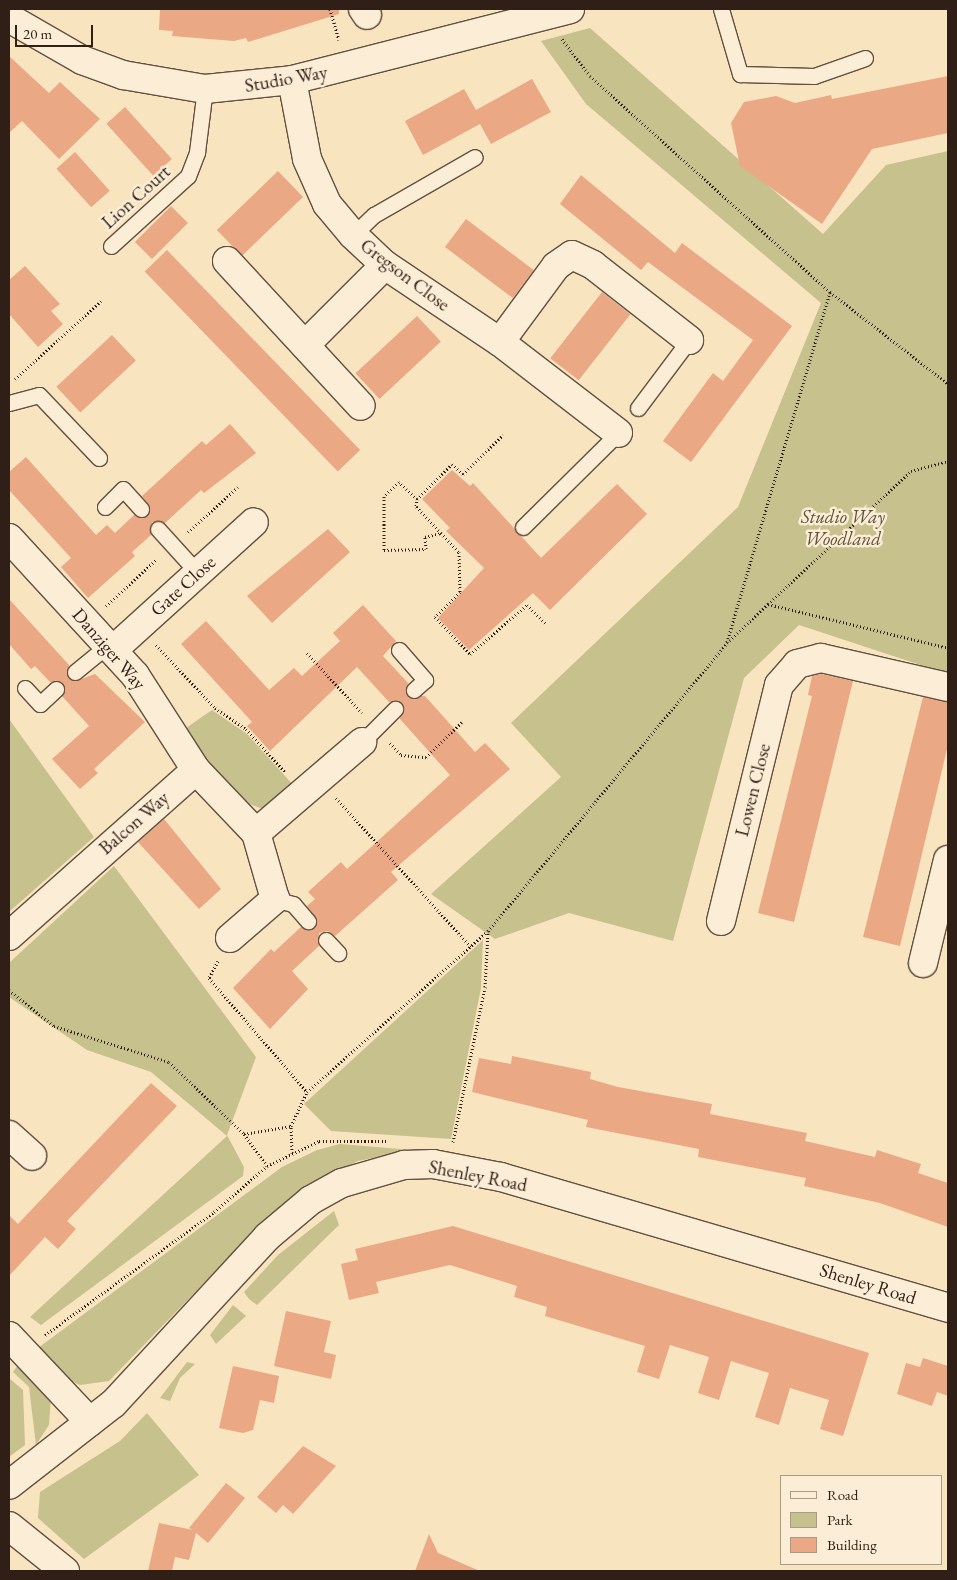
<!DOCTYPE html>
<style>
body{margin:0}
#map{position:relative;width:957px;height:1580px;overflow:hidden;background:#f9e4c0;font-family:"EB Garamond",serif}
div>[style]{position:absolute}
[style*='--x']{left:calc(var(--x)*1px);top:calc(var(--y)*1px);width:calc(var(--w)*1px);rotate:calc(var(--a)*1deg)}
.green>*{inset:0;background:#c6c18d}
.building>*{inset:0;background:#eaa884;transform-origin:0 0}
.path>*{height:3px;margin-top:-1.5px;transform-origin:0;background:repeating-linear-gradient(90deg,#301f16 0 1px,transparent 0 3.5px)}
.roads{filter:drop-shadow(1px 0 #625040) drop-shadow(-1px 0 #625040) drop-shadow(0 1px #625040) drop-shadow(0 -1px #625040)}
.lane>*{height:15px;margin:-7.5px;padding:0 7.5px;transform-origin:7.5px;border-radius:7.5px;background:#fbedd6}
.street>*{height:28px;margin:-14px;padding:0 14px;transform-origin:14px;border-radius:14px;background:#fbedd6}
.secondary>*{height:28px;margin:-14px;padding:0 14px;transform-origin:14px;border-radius:14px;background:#fbedd6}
span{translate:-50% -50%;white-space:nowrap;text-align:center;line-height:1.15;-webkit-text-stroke:5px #fbedd6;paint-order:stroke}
.street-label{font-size:19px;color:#301f16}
.park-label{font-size:19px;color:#5d503a;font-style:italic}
.frame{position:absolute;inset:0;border:10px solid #301f16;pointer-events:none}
.legend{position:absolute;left:780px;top:1475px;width:162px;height:90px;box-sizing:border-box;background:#fbedd6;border:1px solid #aa9b89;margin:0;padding:6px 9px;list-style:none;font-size:15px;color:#301f16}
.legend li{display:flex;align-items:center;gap:10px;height:25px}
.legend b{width:25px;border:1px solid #aa9b89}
.scale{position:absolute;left:15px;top:25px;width:78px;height:22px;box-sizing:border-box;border:2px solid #301f16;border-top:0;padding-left:6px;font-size:15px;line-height:18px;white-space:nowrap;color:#301f16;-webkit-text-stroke:4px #fbedd6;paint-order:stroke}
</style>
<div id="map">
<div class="green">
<i style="clip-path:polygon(590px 28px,823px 234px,886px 165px,948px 151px,948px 674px,799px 625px,744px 678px,673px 941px,569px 913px,495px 939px,431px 894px,561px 777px,511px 723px,738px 507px,821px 303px,586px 104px,541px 41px)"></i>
<i style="clip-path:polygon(212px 710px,247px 734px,295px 787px,263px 809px,244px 802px,195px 747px,186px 728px)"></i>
<i style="clip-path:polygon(9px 719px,94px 837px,9px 912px)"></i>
<i style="clip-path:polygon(114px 866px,256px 1057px,227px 1135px,244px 1167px,243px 1176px,41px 1325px,30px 1317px,227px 1136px,151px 1072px,87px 1050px,9px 997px,9px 963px)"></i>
<i style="clip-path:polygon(483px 940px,481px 988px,451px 1139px,331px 1131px,304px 1104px)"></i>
<i style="clip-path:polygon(340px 1144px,412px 1150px,358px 1161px,301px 1190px,264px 1221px,109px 1381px,80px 1385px,68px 1380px,38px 1348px,282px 1167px,317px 1150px)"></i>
<i style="clip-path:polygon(334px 1211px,339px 1225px,257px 1305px,249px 1299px,244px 1292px,278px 1255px)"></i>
<i style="clip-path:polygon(233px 1305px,246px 1316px,216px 1344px,210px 1335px)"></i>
<i style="clip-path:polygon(21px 1361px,51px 1396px,49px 1425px,36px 1445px,29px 1387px,13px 1372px)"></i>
<i style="clip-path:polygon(187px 1362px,195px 1364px,180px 1378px,170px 1401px,160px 1398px)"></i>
<i style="clip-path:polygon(9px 1378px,23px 1390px,25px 1445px,9px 1457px)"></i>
<i style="clip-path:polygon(147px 1413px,199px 1475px,84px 1559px,38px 1518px,40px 1492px,120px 1441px)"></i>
</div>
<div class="building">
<i style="clip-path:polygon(160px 9px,339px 9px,339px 14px,248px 42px,246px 38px,234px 41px,172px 36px,173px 31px,159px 30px)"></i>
<i style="clip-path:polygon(9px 56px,49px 93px,60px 82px,100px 119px,59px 159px,22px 121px,9px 133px)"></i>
<i style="clip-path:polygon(948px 76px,948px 133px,872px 149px,822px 224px,740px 166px,731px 123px,744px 102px,776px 96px,795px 103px,831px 95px,832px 99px)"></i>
<i style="clip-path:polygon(532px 79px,551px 112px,491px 144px,480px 124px,423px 155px,405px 121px,464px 89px,476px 110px)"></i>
<i style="left:125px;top:107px;width:70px;height:25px;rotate:48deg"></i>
<i style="left:75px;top:152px;width:52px;height:25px;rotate:48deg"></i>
<i style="left:278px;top:171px;width:36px;height:85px;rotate:46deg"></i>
<i style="clip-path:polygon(581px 175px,675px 253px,682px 243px,792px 326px,691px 462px,663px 441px,713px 373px,723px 381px,753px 340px,648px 262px,641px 270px,560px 204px)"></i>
<i style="left:171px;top:206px;width:24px;height:51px;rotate:45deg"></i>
<i style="left:466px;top:219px;width:85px;height:35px;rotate:37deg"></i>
<i style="left:167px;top:250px;width:278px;height:31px;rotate:46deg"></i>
<i style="clip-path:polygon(25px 266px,60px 304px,51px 311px,63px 324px,38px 347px,9px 314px,9px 280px)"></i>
<i style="left:602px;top:292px;width:36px;height:84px;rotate:38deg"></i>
<i style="left:417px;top:316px;width:35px;height:84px;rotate:47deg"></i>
<i style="left:112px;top:335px;width:35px;height:76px;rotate:47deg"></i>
<i style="clip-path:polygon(230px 424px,256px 453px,204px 493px,201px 490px,165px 523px,152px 522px,151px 535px,132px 552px,135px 556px,88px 598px,61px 567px,71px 558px,9px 490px,9px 472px,26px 457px,96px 535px,107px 525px,115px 533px,134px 515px,148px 516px,150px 507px,142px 496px,202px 441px,206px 445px)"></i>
<i style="clip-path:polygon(452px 470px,470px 486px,473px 483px,541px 558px,617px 484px,647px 514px,550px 610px,533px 593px,469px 650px,438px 618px,484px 568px,446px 531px,450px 528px,422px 499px)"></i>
<i style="clip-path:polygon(328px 529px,350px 552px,272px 623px,247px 596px)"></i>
<i style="clip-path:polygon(9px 599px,69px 665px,68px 678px,76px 681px,95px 674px,145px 722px,94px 769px,98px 773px,80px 789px,52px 759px,89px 726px,62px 696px,62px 682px,50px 682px,35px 666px,31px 669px,9px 644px)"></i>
<i style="clip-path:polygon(363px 605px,396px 641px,383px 656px,408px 683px,407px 696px,425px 696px,475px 752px,485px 743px,510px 769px,391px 872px,398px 880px,335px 936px,328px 931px,319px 933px,319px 946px,292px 971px,308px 989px,270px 1029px,233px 988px,271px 949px,274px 952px,301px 927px,315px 928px,317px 919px,307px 906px,315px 899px,308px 892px,341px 862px,347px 869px,450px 775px,400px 719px,402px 703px,389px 702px,357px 667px,270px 751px,247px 726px,252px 722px,181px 644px,206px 621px,269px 690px,294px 668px,302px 676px,340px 641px,333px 633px)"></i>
<i style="clip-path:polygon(821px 674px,853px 681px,794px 922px,758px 913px,812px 696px,808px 695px,812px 676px)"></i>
<i style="clip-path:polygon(923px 697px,948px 702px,948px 745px,900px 946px,863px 937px)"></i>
<i style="clip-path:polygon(164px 819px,221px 889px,199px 909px,138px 842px)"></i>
<i style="clip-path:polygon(512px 1056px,591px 1072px,590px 1079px,618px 1087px,712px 1104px,710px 1114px,807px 1133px,805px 1141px,875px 1157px,877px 1150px,921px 1164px,918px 1173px,948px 1183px,948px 1227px,880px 1203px,804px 1186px,806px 1178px,698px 1157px,699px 1149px,586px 1127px,588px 1120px,472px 1092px,479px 1058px,511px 1064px)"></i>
<i style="clip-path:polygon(151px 1083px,177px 1106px,67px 1221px,76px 1229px,58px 1249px,45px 1237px,9px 1276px,9px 1215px,18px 1224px)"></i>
<i style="clip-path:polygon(453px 1226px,869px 1353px,843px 1436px,820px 1429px,829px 1400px,790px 1388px,779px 1425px,755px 1417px,769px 1373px,731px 1361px,719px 1400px,698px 1393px,709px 1357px,670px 1345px,659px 1379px,637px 1372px,645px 1346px,545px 1316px,547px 1307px,514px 1297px,517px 1286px,450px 1265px,376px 1282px,379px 1293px,349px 1300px,341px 1264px,358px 1260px,355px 1249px)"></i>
<i style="clip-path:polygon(286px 1311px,331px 1321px,324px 1352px,336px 1355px,331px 1379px,274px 1366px)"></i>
<i style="clip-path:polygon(923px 1358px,948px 1366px,948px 1396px,937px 1392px,932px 1406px,897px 1394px,906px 1363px,920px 1367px)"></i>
<i style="clip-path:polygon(233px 1366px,279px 1376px,274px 1403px,260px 1400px,253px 1430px,243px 1433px,219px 1428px)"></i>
<i style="clip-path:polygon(303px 1446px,336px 1466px,293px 1514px,283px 1505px,276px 1513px,257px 1497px)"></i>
<i style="clip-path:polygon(226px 1483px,245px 1498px,208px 1543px,196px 1533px,189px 1560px,175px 1557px,172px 1571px,148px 1571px,159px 1523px,193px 1530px,189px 1528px)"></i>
<i style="clip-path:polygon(429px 1534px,438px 1553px,480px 1571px,415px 1571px)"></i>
</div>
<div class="path">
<i style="--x:330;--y:9;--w:32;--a:74"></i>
<i style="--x:562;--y:39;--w:46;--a:52.9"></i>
<i style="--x:590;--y:76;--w:323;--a:42"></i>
<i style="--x:830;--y:292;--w:150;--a:37.9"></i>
<i style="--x:15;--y:379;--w:116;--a:-42.2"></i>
<i style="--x:417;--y:499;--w:25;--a:-137"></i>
<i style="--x:399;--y:482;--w:21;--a:137"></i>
<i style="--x:384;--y:496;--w:54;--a:90"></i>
<i style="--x:384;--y:550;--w:42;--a:-1.4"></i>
<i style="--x:426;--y:549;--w:12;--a:-95"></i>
<i style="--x:425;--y:537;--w:16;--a:-14"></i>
<i style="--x:441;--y:533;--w:37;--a:-133"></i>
<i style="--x:416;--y:506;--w:7;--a:-82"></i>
<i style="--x:417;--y:499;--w:49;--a:-45"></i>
<i style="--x:452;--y:464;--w:15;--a:42"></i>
<i style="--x:463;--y:474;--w:56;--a:-44.3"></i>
<i style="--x:188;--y:532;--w:67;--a:-42"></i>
<i style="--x:441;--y:533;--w:26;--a:47"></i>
<i style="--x:459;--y:552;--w:40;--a:88.6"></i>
<i style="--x:460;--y:592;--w:35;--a:135"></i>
<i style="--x:435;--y:617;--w:51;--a:46.6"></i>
<i style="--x:470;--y:654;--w:75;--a:-40.7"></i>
<i style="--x:527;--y:605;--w:28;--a:45"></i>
<i style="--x:768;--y:604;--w:195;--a:-42.9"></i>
<i style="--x:911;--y:471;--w:38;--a:-15"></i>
<i style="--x:106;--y:606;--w:69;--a:-42.7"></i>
<i style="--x:727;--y:642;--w:365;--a:-73.6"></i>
<i style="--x:156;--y:645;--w:86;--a:46.9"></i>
<i style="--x:215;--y:708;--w:37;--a:34"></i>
<i style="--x:246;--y:729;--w:59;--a:47.7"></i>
<i style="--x:307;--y:653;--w:81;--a:47.5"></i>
<i style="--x:390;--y:743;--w:16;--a:47"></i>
<i style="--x:401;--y:755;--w:25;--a:5"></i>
<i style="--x:426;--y:757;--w:50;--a:-44.2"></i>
<i style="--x:336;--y:798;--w:201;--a:47.8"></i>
<i style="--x:218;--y:961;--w:19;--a:118"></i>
<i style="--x:209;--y:978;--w:150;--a:49.3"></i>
<i style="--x:9;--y:990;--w:58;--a:38.7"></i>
<i style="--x:54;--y:1026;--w:121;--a:17.4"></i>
<i style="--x:169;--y:1062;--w:104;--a:43.8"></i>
<i style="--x:244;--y:1134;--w:39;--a:54"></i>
<i style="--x:244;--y:1134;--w:48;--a:-9.7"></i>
<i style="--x:453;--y:1142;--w:158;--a:-78.3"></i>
<i style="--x:485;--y:987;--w:55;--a:-86.9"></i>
<i style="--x:292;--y:1153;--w:27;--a:-92"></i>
<i style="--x:291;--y:1126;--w:38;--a:-65"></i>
<i style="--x:307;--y:1092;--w:242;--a:-41.7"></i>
<i style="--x:488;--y:931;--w:374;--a:-50.3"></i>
<i style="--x:727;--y:643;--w:57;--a:-43.6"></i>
<i style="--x:768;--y:604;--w:185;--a:13.7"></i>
<i style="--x:45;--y:1335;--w:209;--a:-36"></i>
<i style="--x:214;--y:1212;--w:70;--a:-41"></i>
<i style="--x:267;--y:1166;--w:58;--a:-25.7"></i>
<i style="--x:319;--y:1141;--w:67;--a:0"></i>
</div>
<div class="roads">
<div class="lane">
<i style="--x:721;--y:9;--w:68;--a:73.7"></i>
<i style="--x:740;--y:74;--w:74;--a:1.5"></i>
<i style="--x:814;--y:76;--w:54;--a:-19.4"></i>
<i style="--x:353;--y:235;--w:29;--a:-44"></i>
<i style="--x:374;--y:215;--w:116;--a:-29.9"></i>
<i style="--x:111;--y:246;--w:104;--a:-42.3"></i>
<i style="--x:188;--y:176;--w:26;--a:-69"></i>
<i style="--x:197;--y:152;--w:64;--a:-82.8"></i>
<i style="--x:9;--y:403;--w:31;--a:-15"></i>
<i style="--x:39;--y:395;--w:87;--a:46.4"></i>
<i style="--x:638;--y:408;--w:85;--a:-53.1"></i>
<i style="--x:105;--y:507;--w:25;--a:-45"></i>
<i style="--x:123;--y:489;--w:27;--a:48"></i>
<i style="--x:523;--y:527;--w:134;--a:-44.7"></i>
<i style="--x:158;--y:529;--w:58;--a:47.8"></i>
<i style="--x:399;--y:650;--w:40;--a:49"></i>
<i style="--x:425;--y:680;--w:15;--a:138"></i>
<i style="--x:75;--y:672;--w:43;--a:-39.3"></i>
<i style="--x:25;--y:688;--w:22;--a:47"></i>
<i style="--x:40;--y:704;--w:22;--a:-43"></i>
<i style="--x:362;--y:742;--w:47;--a:-45"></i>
<i style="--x:275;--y:899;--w:19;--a:16"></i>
<i style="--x:293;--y:904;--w:23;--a:49"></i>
<i style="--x:326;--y:940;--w:18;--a:47"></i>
</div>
<div class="street">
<i style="--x:363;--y:9;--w:7;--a:56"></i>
<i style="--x:292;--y:80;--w:80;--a:79.2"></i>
<i style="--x:307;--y:159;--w:49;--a:66"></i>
<i style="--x:327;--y:204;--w:40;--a:50"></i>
<i style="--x:353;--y:235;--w:44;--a:43.2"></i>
<i style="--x:385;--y:265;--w:138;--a:33.8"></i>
<i style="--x:500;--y:342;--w:149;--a:37.6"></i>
<i style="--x:227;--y:261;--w:197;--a:47.3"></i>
<i style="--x:500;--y:342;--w:94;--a:-53.6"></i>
<i style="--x:556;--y:266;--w:19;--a:-35"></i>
<i style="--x:572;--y:255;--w:23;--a:25"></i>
<i style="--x:593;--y:265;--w:122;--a:38"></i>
<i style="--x:305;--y:345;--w:113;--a:-45"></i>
<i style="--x:9;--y:538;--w:186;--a:47.4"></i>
<i style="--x:135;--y:675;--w:113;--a:57.3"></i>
<i style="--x:113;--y:650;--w:190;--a:-42.2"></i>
<i style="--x:721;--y:921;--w:243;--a:-76.2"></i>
<i style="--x:779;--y:685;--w:28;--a:-49"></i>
<i style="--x:797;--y:664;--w:25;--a:-14"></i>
<i style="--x:821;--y:658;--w:130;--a:12.9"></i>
<i style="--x:9;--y:936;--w:250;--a:-41.6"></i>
<i style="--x:196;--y:770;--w:87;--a:46.4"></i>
<i style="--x:256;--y:833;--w:140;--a:-40.6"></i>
<i style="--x:230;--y:938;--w:60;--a:-40.9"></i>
<i style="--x:275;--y:899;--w:69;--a:-106.1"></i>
<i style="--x:923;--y:963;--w:106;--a:-76.4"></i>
<i style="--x:9;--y:1135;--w:31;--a:42"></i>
<i style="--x:9;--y:1336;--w:118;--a:46.7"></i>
<i style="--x:9;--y:1526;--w:72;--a:38.8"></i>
</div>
<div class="secondary">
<i style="--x:9;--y:18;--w:84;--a:29.9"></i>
<i style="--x:82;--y:60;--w:44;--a:20.1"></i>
<i style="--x:123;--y:75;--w:83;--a:9.7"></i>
<i style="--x:205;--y:89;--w:87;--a:-5.9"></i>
<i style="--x:292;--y:80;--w:287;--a:-14.3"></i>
<i style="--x:9;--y:1485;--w:133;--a:-38"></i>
<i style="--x:114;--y:1403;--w:226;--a:-47.3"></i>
<i style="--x:267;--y:1237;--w:57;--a:-40.1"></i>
<i style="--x:311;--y:1200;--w:35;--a:-29"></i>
<i style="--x:342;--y:1183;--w:65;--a:-16.2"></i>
<i style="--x:404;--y:1165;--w:29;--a:-2"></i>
<i style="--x:433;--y:1164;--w:69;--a:10.8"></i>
<i style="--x:501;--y:1177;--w:466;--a:16.3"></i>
</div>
</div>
<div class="street-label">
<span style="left:286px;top:79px;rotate:-10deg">Studio Way</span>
<span style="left:136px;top:197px;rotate:-42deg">Lion Court</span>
<span style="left:405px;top:275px;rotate:37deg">Gregson Close</span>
<span style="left:183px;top:586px;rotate:-42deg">Gate Close</span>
<span style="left:109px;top:649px;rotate:49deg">Danziger Way</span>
<span style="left:753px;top:790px;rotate:-76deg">Lowen Close</span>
<span style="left:134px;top:823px;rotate:-41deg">Balcon Way</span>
<span style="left:478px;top:1176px;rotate:11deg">Shenley Road</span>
<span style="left:868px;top:1284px;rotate:17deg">Shenley Road</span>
</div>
<div class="park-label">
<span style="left:843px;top:528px">Studio Way<br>Woodland</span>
</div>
<div class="frame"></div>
<ul class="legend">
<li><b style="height:6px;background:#fbedd6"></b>Road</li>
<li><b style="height:14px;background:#c6c18d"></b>Park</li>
<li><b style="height:14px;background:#eaa884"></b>Building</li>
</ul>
<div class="scale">20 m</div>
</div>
